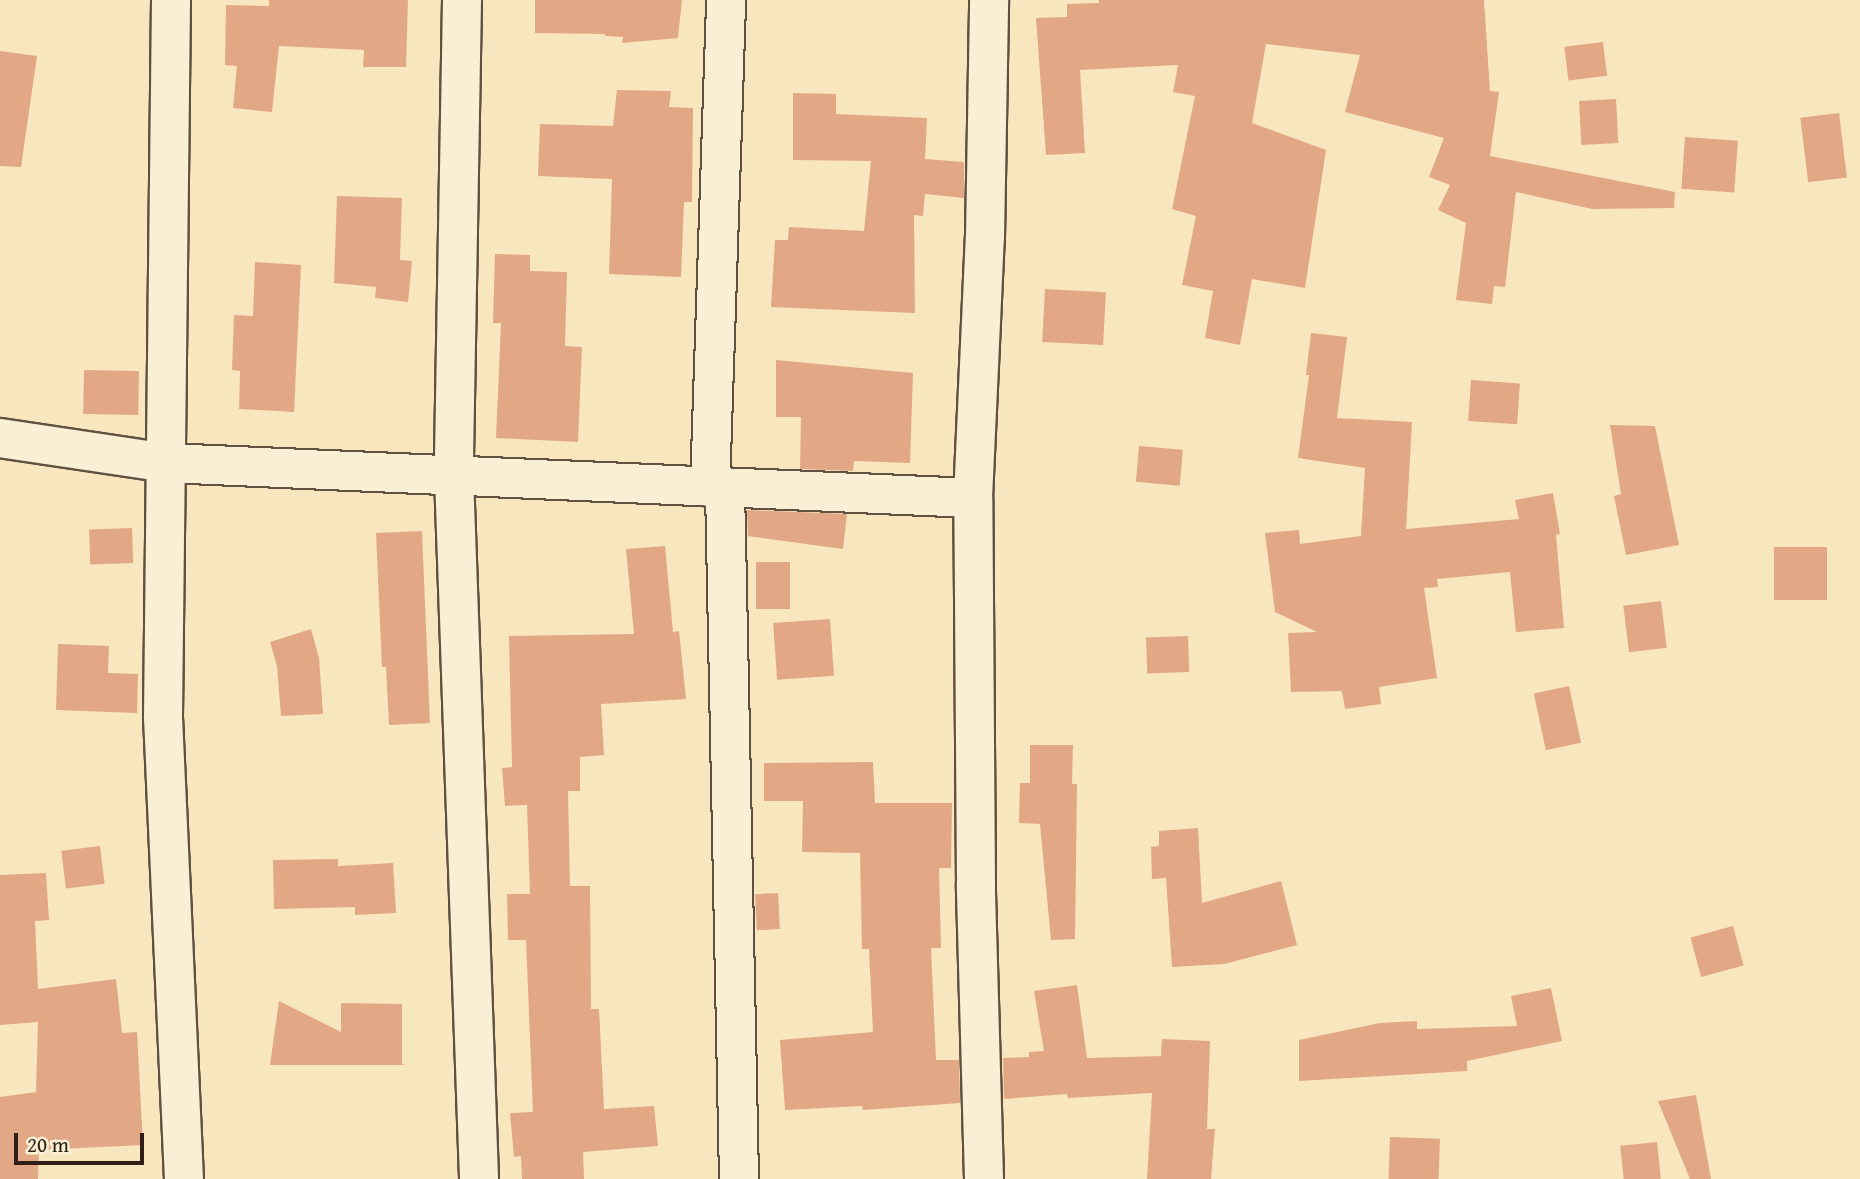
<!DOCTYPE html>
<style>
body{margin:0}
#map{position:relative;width:1860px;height:1179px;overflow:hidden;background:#f8e6bf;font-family:"Gentium Book Plus",serif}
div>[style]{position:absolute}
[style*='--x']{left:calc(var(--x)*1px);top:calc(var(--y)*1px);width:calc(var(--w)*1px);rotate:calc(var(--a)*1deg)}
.building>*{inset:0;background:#e2a885;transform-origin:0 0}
.roads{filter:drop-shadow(2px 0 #615140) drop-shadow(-2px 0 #615140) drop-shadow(0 2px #615140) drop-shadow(0 -2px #615140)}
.minor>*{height:38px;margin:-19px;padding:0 19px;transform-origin:19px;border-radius:19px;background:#faefd5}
span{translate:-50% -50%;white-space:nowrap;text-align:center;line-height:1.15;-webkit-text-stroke:5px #faefd5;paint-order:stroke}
.scale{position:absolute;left:14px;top:1133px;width:130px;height:32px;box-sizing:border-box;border:4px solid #2f1f16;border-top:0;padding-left:9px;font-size:21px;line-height:24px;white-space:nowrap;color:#2f1f16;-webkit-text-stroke:5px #faefd5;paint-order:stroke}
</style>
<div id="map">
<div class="building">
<i style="clip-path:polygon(269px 0,408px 0,406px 67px,363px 67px,364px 50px,279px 46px,272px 112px,233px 108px,237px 66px,225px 65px,226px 5px,269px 6px)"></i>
<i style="clip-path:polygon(535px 0,682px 0,678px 38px,622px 43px,623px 37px,605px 36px,605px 34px,535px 33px)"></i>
<i style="clip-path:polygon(1099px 0,1484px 0,1490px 91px,1499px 92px,1490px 156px,1675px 192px,1674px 208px,1592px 209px,1516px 192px,1505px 287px,1494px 286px,1492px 304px,1456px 300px,1466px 223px,1438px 210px,1450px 185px,1429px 177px,1444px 138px,1345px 112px,1360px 55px,1266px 44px,1252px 123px,1326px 150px,1305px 288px,1252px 279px,1240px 345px,1205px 338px,1213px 291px,1182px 285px,1196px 216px,1172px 209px,1195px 96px,1173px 92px,1178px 65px,1080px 70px,1085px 153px,1046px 155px,1036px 18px,1067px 17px,1067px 4px,1099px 3px)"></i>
<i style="left:1603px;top:42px;width:34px;height:39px;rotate:83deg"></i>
<i style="clip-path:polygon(0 51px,37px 56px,21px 167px,0 166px)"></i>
<i style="clip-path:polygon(617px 90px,671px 91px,669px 107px,693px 108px,692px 202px,684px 202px,681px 277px,609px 274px,612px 179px,538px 176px,540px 124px,613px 126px)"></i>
<i style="clip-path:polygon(793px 93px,836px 94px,836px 114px,927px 118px,925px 159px,964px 162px,964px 198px,925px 194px,923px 216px,914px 215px,915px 313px,771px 307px,775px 240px,788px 240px,789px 227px,864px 231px,871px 161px,793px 160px)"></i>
<i style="left:1616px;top:99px;width:44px;height:37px;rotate:87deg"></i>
<i style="left:1839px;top:113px;width:65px;height:39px;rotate:83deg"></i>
<i style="left:1685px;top:137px;width:53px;height:52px;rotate:4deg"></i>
<i style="clip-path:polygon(337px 196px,402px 198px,400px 260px,412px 261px,408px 302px,375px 298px,376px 287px,334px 283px)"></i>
<i style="clip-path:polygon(495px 254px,530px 255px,530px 271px,567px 272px,565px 346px,582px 347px,578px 442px,496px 438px,501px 323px,493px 323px)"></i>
<i style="clip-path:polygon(255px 262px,301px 265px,294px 412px,239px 409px,240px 371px,232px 370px,234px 315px,253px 316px)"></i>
<i style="left:1045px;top:289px;width:61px;height:53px;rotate:3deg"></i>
<i style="clip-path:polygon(1311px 333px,1347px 337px,1337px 418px,1412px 422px,1406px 529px,1519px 519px,1515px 500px,1553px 493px,1560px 534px,1556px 535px,1564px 628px,1516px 632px,1510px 572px,1437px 579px,1438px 587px,1424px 588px,1437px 678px,1379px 687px,1381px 704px,1345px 709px,1342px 691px,1291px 692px,1288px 633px,1317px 632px,1275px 612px,1265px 533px,1299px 530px,1300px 544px,1361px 536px,1365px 468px,1298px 458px,1309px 375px,1306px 375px)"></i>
<i style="clip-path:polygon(776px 360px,913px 373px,910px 463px,854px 461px,853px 471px,800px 469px,801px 417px,776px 417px)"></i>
<i style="left:84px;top:370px;width:55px;height:44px;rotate:1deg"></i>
<i style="left:1471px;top:380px;width:49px;height:41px;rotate:4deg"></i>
<i style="clip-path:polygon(1610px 425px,1655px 426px,1679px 545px,1626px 555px,1614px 496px,1621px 494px)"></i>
<i style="left:1139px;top:446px;width:44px;height:36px;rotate:5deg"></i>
<i style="clip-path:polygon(747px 510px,847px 514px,843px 549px,748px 536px)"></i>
<i style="left:132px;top:528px;width:35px;height:43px;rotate:88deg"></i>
<i style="clip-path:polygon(422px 531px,430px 723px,389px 725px,386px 667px,382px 667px,376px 533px)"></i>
<i style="clip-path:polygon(665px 546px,673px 632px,679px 631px,686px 699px,601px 704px,604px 755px,580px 757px,580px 791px,568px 791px,570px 886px,590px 886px,591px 1009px,599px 1009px,604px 1109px,654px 1106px,658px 1146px,583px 1152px,584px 1179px,522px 1179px,521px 1156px,514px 1157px,510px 1113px,533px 1112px,526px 940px,508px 940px,507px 894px,530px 894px,527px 805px,505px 806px,502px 768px,512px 767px,509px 636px,634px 634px,626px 549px)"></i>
<i style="left:1827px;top:547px;width:53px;height:53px;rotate:90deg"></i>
<i style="left:756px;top:562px;width:34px;height:47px"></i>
<i style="left:1661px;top:601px;width:47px;height:38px;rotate:83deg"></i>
<i style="left:830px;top:619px;width:57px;height:57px;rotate:86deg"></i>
<i style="clip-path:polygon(311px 629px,319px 658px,323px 714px,281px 716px,277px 666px,270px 642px)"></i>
<i style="left:1188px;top:636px;width:36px;height:42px;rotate:88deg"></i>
<i style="clip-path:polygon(58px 644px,109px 646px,108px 673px,138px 674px,137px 713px,56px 710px)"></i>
<i style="left:1569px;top:686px;width:58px;height:36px;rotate:78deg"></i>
<i style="clip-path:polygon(1030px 745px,1073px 745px,1072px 784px,1077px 784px,1075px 939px,1051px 940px,1040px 824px,1019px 823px,1020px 783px,1030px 783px)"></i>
<i style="clip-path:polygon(873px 762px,875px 803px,952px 803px,951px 868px,939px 868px,941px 948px,931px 948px,936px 1060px,959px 1060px,960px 1103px,863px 1110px,862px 1106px,785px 1110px,780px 1040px,873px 1032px,869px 949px,862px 949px,860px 853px,802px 852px,803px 801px,764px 801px,764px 763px)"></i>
<i style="clip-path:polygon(1198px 828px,1202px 903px,1281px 881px,1297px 945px,1224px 964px,1172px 967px,1166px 878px,1152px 879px,1151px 847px,1159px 846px,1159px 831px)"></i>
<i style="left:100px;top:846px;width:38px;height:39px;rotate:83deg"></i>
<i style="clip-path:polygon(338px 859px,338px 866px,393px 863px,396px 913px,355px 915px,355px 907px,274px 909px,273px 860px)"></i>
<i style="clip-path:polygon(46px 873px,49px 920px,35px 921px,38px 989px,116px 979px,122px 1033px,137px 1032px,143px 1145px,39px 1150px,38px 1179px,0 1179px,0 1097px,36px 1092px,38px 1022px,0 1025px,0 875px)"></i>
<i style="left:778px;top:893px;width:36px;height:23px;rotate:87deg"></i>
<i style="left:1733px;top:926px;width:41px;height:44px;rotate:75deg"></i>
<i style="clip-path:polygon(1077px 985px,1087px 1058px,1161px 1056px,1162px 1039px,1210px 1041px,1207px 1129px,1215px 1129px,1211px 1179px,1147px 1179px,1152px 1093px,1068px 1098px,1067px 1094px,1004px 1099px,1003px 1058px,1029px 1057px,1029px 1052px,1044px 1051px,1034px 991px)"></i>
<i style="clip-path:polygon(1551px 988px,1562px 1041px,1467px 1061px,1467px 1071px,1299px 1081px,1299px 1040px,1380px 1023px,1417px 1021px,1417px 1029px,1517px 1026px,1511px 996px)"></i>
<i style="clip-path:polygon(279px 1001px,341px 1032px,341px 1003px,402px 1004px,402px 1064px,405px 1065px,270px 1065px)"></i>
<i style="clip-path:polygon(1696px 1095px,1711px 1179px,1690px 1179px,1658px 1101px)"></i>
<i style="left:1390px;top:1137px;width:50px;height:42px;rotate:2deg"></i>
<i style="left:1657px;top:1142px;width:37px;height:37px;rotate:84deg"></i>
</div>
<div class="roads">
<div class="minor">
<i style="--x:171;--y:0;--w:717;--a:90.64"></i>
<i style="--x:163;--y:717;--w:462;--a:87.4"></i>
<i style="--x:462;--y:0;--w:476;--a:91"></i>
<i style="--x:454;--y:476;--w:703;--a:87.96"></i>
<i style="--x:0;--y:438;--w:169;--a:8.5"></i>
<i style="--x:167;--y:463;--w:807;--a:2.49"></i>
<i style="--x:710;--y:487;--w:487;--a:-88.1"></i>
<i style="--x:725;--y:488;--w:691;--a:88.84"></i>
<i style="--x:984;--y:1179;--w:294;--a:-91.6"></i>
<i style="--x:976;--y:885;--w:387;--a:-90.4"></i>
<i style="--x:973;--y:498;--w:261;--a:-87.4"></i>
<i style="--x:985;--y:237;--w:237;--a:-89"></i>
</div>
</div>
<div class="scale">20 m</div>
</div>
